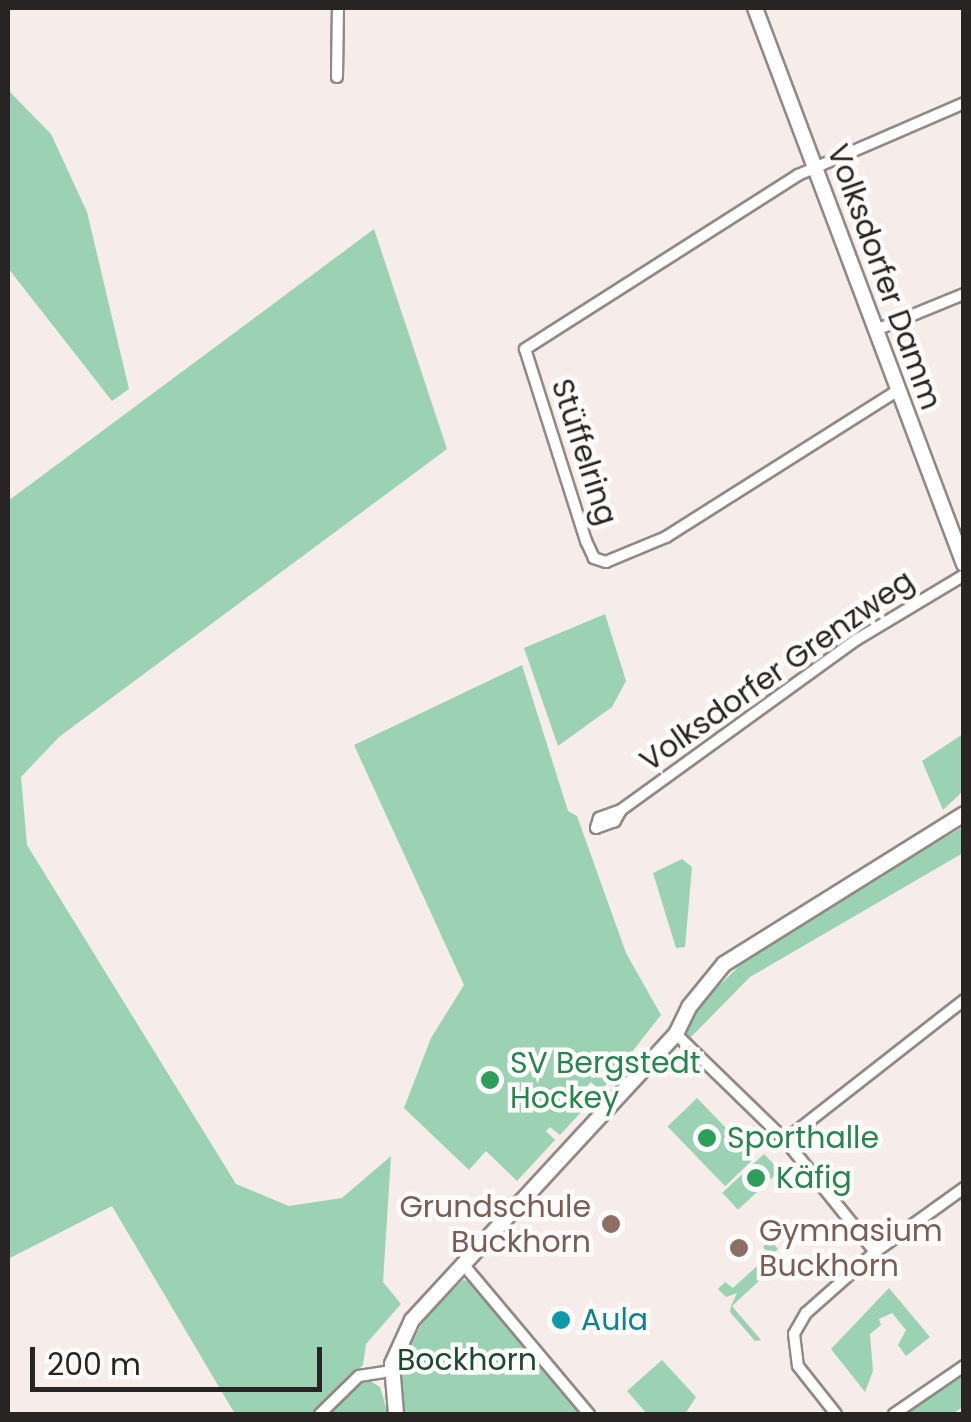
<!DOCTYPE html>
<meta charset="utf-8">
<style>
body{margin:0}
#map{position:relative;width:971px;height:1422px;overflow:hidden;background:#f6edea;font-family:Poppins,sans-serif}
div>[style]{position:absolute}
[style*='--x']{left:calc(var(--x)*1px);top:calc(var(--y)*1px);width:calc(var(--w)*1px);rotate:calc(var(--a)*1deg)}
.green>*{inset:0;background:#9ad2b3;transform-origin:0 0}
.roads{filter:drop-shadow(2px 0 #918986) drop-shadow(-2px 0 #918986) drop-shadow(0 2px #918986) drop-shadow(0 -2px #918986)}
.street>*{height:10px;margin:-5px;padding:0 5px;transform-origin:5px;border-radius:5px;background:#fff}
.secondary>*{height:14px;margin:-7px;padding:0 7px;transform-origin:7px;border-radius:7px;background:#fff}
.dots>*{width:28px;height:28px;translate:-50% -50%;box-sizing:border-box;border:5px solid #fefcfb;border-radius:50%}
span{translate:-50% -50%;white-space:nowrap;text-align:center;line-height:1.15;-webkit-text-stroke:9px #fefcfb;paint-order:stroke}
.street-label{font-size:30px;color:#272423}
.leisure-label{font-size:30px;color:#27864d}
.left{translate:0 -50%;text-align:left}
.education-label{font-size:30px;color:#785e54}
.right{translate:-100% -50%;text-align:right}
.culture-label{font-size:30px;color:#0d838f}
.park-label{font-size:30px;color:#1a4933}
.frame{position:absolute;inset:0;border:10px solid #272423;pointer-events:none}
.scale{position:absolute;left:30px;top:1347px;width:292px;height:45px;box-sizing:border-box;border:5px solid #272423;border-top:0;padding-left:12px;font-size:30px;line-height:35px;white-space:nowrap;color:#272423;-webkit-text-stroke:8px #fefcfb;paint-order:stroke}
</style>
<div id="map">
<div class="green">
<i style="clip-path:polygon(8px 90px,51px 134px,87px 212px,129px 389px,112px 401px,8px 268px)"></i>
<i style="clip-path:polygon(374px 229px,447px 449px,59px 737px,21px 777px,27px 845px,236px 1184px,289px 1206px,342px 1198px,391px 1156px,383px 1282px,401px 1304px,366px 1344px,363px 1365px,311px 1414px,235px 1414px,112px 1206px,8px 1259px,8px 501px)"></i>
<i style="clip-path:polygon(605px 614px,626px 681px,612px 707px,558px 746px,524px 648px)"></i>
<i style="clip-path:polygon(522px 665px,568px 811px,577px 816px,626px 953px,661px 1015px,601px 1091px,591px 1082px,587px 1086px,596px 1096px,560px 1135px,550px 1127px,546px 1131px,555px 1140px,517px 1181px,486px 1151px,469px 1170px,404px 1108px,431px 1038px,464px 985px,354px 745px)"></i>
<i style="clip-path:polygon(963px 734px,963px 791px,943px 810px,922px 761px)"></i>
<i style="clip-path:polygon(963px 827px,963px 853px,750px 977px,689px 1039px,682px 1028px,695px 1009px,763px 943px)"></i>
<i style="clip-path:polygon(682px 859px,692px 867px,685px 947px,676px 948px,653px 873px)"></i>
<i style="left:697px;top:1098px;width:83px;height:41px;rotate:46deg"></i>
<i style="left:764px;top:1154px;width:23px;height:57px;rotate:47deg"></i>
<i style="clip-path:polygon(770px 1240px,778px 1249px,770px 1256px,777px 1264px,732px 1306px,761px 1340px,755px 1341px,730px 1312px,731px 1306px,737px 1293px,726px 1297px,718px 1289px,725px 1282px,733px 1288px,769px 1255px,763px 1247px)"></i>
<i style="clip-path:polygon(463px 1280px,474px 1282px,582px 1414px,403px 1414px,400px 1377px,407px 1353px,424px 1319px)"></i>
<i style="clip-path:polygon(889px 1288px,930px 1337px,906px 1356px,898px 1345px,906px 1330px,892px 1313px,879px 1319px,881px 1325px,870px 1334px,873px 1371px,865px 1392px,831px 1349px)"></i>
<i style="clip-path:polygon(662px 1360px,696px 1397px,685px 1414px,647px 1414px,627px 1391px)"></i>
<i style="clip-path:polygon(963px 1370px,963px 1407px,952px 1414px,902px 1414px)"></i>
<i style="clip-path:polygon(367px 1379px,380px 1387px,388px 1414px,329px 1414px)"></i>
</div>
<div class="roads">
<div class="street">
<i style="--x:337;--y:77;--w:69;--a:-89.2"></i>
<i style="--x:876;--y:330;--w:95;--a:-22.2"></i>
<i style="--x:897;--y:391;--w:273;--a:147.7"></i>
<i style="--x:666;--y:537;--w:65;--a:157.4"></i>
<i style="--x:606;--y:562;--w:13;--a:-162"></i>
<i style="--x:594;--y:558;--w:19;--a:-115"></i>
<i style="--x:586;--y:541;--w:201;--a:-107.6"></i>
<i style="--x:525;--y:349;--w:324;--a:-32.5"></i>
<i style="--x:798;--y:175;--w:181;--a:-23.4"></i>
<i style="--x:621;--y:810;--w:13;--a:119"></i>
<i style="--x:615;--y:821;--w:20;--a:160"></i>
<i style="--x:596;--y:828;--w:10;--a:-73"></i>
<i style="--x:599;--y:818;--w:23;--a:-20"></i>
<i style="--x:621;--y:810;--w:290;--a:-35.9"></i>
<i style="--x:856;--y:640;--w:126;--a:-31"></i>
<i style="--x:676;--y:1034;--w:152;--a:44.2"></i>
<i style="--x:785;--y:1140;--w:144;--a:51.2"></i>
<i style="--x:875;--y:1252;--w:92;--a:138.5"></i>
<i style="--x:806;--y:1313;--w:24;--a:120"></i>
<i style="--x:794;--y:1334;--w:32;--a:83"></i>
<i style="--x:798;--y:1366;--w:61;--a:51.6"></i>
<i style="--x:785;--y:1140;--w:227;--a:-38"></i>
<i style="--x:875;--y:1252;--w:110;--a:-35.7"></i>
<i style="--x:463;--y:1264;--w:196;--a:50"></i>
<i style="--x:320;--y:1414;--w:54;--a:-44.3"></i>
<i style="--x:359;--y:1376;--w:33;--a:-9"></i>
<i style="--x:894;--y:1414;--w:85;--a:-34.4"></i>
</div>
<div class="secondary">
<i style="--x:755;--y:8;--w:594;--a:69.4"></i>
<i style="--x:396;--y:1414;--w:50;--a:-94.6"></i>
<i style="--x:392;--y:1364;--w:48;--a:-65.6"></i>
<i style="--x:412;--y:1320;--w:389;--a:-47.3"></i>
<i style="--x:676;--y:1034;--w:30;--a:-64"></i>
<i style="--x:689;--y:1007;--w:55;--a:-50.9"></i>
<i style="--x:724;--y:964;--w:283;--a:-32"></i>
</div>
</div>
<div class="dots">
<i style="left:490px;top:1080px;background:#2e9e5b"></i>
<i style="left:707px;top:1138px;background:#2e9e5b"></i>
<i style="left:756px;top:1178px;background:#2e9e5b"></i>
<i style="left:611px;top:1224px;background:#8d6e63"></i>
<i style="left:739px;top:1248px;background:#8d6e63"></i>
<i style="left:561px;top:1320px;background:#0f9aa8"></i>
</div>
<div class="street-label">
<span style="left:884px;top:277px;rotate:70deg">Volksdorfer Damm</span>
<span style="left:584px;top:452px;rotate:72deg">Stüffelring</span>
<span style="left:777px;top:671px;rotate:-35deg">Volksdorfer Grenzweg</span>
</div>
<div class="leisure-label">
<span class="left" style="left:510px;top:1080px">SV Bergstedt<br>Hockey</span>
<span class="left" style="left:727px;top:1138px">Sporthalle</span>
<span class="left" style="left:776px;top:1178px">Käfig</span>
</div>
<div class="education-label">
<span class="right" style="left:591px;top:1224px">Grundschule<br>Buckhorn</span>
<span class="left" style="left:759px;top:1248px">Gymnasium<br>Buckhorn</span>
</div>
<div class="culture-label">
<span class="left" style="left:581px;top:1320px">Aula</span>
</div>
<div class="park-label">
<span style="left:467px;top:1360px">Bockhorn</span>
</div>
<div class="frame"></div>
<div class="scale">200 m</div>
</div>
